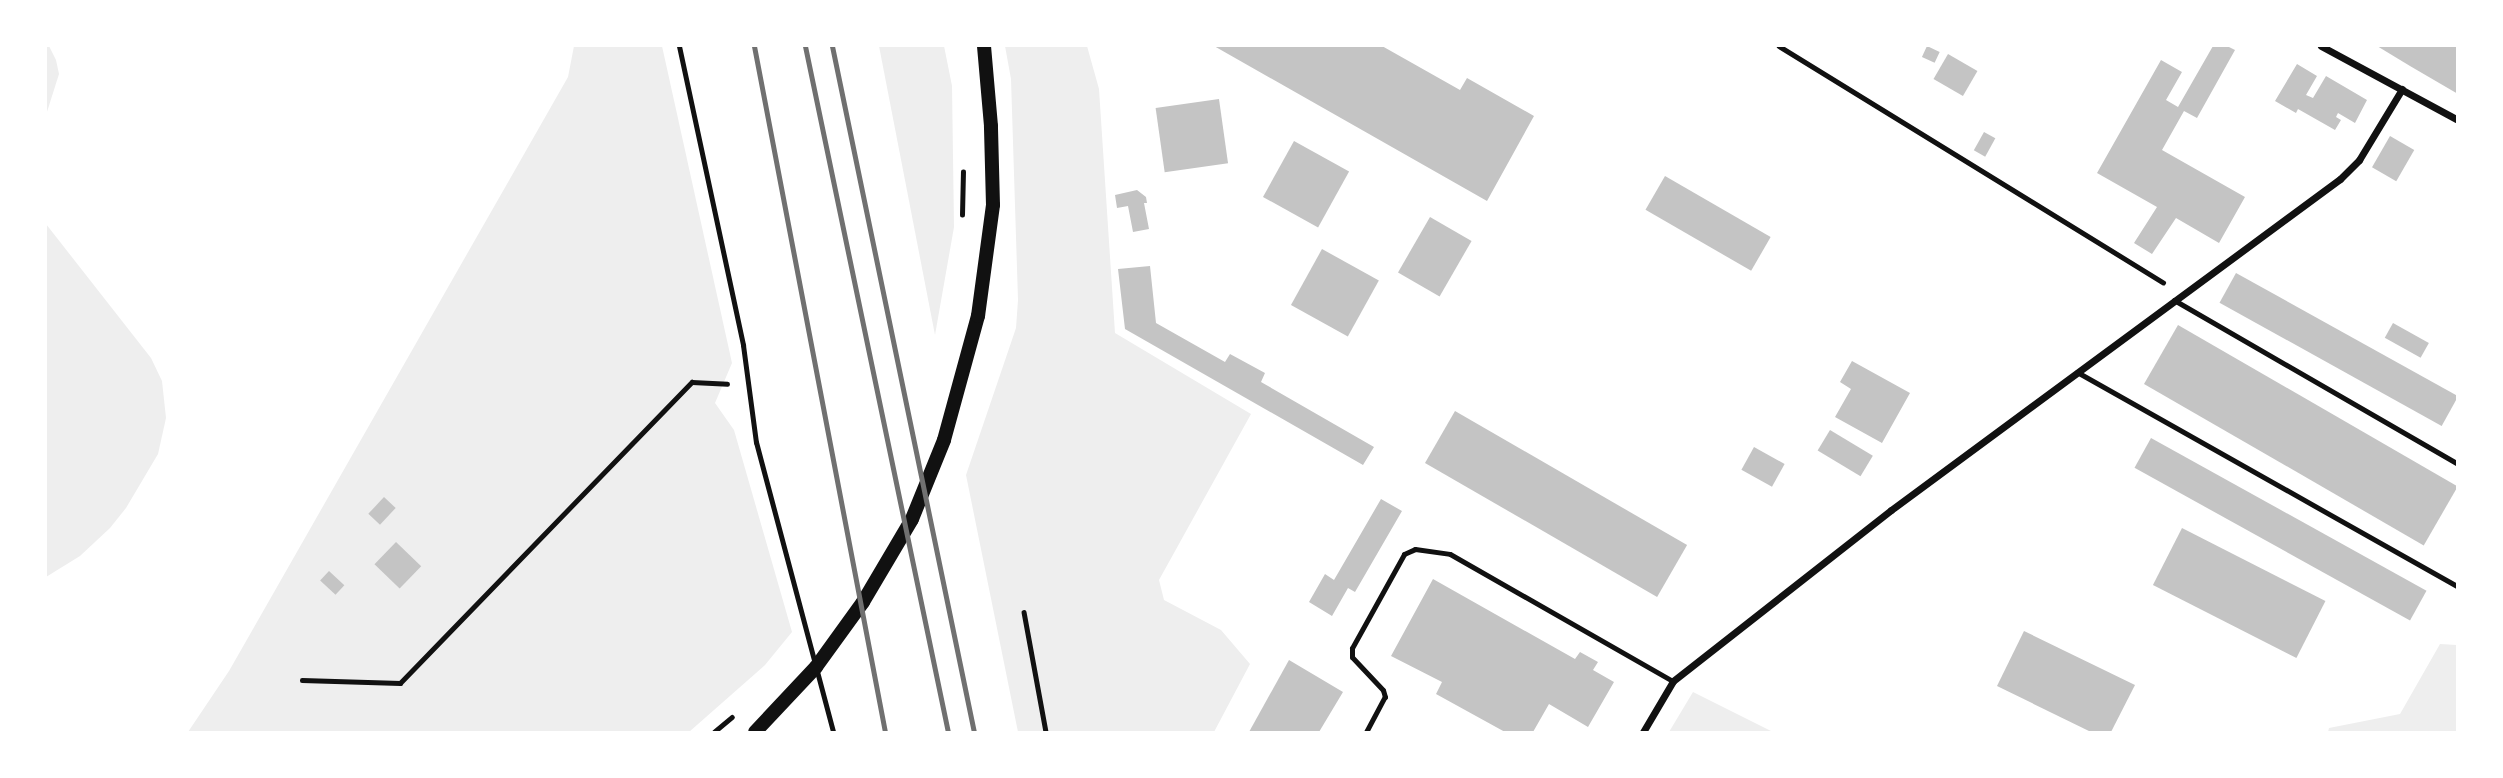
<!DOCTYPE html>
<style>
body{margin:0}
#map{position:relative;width:2503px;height:778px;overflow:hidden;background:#fff;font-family:Signika,sans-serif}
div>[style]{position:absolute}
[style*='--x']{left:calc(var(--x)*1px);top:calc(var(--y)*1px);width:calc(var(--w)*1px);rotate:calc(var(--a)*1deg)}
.green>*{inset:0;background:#eee}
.building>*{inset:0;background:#c4c4c4;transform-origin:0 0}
.path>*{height:4.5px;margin:-2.25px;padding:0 2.25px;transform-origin:2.25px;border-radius:2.25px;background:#111}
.service>*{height:5px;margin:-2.5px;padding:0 2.5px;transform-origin:2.5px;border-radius:2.5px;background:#111}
.minor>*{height:7px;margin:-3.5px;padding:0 3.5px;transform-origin:3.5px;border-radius:3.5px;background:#111}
.secondary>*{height:14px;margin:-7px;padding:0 7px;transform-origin:7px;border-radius:7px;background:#111}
.rail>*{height:5px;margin:-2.5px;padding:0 2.5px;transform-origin:2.5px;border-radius:2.5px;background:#707070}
span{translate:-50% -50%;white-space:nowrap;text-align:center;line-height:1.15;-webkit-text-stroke:7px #fff;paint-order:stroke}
.frame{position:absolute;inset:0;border:47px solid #fff;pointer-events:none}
</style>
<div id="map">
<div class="green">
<i style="clip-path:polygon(46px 46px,49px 46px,56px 60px,59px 74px,46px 115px)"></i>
<i style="clip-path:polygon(574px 46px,662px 46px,732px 363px,715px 403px,734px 430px,792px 632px,765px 665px,689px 732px,188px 732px,229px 671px,568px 77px)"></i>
<i style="clip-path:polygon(879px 46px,944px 46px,952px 86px,954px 227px,935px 335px)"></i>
<i style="clip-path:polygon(1005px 46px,1087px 46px,1099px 89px,1115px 333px,1251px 414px,1159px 580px,1164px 600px,1221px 630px,1250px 664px,1214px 732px,1018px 732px,966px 475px,1016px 328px,1018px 300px,1011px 79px)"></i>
<i style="clip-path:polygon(46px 224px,151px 358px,162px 381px,166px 418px,158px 454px,126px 508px,110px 528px,80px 556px,46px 577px)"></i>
<i style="clip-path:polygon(2440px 644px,2457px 645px,2457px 732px,2328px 732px,2329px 728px,2400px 714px)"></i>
<i style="clip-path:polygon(1693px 692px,1773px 732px,1669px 732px)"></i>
</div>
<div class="building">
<i style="clip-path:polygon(1214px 46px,1382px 46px,1460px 90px,1467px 78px,1534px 116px,1487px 201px)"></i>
<i style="left:1927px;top:46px;width:14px;height:12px;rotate:25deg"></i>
<i style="clip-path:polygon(2213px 46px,2227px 46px,2235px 50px,2197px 118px,2184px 111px,2162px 150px,2245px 197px,2219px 243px,2176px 218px,2152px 254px,2134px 243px,2157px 207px,2097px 173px,2161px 60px,2182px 72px,2166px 100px,2178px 107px)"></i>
<i style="clip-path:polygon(2377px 46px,2458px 46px,2458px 94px,2410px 66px)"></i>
<i style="left:1948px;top:54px;width:34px;height:29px;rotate:30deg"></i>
<i style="clip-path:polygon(2297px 64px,2317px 76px,2306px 95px,2313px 98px,2326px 76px,2367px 100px,2355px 123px,2338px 113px,2336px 117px,2341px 120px,2335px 130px,2298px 109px,2296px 113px,2275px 101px)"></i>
<i style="left:1219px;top:99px;width:65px;height:64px;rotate:82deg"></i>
<i style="left:1984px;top:132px;width:13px;height:21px;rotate:29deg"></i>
<i style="left:2390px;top:136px;width:28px;height:36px;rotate:30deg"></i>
<i style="left:1294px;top:141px;width:63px;height:64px;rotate:29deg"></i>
<i style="left:1665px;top:176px;width:122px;height:39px;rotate:30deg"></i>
<i style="clip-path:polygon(1137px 190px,1146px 197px,1147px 203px,1144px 203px,1149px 229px,1133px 232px,1128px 206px,1117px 208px,1115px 195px)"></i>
<i style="left:1430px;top:217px;width:48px;height:64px;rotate:30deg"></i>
<i style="left:1322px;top:249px;width:65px;height:64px;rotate:29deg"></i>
<i style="clip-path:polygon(1150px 266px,1156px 323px,1225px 362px,1230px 354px,1265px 373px,1261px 382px,1374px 447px,1363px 465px,1125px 329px,1118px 269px)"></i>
<i style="left:2236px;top:273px;width:254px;height:34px;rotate:29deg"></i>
<i style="left:2393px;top:323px;width:41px;height:17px;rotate:29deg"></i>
<i style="left:2178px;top:325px;width:323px;height:68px;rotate:30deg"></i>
<i style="clip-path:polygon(1852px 361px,1910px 393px,1882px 443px,1835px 417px,1851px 389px,1840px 382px)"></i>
<i style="left:1455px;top:411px;width:268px;height:60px;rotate:30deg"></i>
<i style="left:1830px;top:430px;width:50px;height:24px;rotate:31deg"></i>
<i style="left:2151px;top:438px;width:315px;height:34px;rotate:29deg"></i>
<i style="left:1754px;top:447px;width:35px;height:26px;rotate:29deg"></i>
<i style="left:384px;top:497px;width:16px;height:23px;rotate:43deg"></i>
<i style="clip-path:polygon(1381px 499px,1402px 511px,1355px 592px,1348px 588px,1332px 616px,1309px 602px,1325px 574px,1334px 580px)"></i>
<i style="left:2182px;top:528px;width:161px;height:64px;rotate:27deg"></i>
<i style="left:396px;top:542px;width:35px;height:31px;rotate:44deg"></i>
<i style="left:329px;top:571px;width:21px;height:13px;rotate:43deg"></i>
<i style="clip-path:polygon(1433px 579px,1575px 659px,1580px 652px,1598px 662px,1593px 670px,1614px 682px,1588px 727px,1549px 704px,1533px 732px,1505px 732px,1436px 694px,1442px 682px,1391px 656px)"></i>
<i style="clip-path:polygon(2024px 631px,2135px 685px,2111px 732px,2091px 732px,1997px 686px)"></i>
<i style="clip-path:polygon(1289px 660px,1343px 692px,1319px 732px,1249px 732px)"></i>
</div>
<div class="path">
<i style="--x:1779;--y:46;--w:451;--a:31.6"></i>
<i style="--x:962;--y:215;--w:43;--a:-88.7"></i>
<i style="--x:1024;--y:612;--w:122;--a:79.6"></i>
<i style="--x:302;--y:680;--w:98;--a:1.8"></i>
<i style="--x:400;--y:683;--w:419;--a:-45.9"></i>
<i style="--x:692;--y:382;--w:35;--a:3"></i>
<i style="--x:714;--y:732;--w:23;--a:-40"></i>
</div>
<div class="service">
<i style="--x:679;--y:46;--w:306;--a:77.9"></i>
<i style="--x:743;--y:345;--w:98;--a:82.4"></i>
<i style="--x:756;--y:442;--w:300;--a:75.1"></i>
<i style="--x:2174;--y:300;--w:328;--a:30"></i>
<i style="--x:2077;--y:372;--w:437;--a:29.4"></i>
<i style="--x:1366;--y:732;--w:40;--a:-62"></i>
<i style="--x:1385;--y:697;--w:7;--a:-106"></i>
<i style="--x:1383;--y:690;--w:45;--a:-133.2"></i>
<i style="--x:1352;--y:657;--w:9;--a:-90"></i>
<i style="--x:1352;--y:648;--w:107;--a:-61"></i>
<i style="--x:1404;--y:554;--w:12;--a:-24"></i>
<i style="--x:1415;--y:549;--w:35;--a:8"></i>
<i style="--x:1450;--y:554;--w:257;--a:29.7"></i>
</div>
<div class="minor">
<i style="--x:2321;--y:46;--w:156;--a:28.4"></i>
<i style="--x:1643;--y:732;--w:59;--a:-59.5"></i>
<i style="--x:1673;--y:681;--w:277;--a:-38.1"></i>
<i style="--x:1891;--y:510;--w:558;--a:-36.4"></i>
<i style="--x:2340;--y:179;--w:27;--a:-45"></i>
<i style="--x:2359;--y:160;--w:83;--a:-58.8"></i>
</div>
<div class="secondary">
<i style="--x:755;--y:732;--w:89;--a:-46.8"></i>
<i style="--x:816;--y:667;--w:80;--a:-54.1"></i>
<i style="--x:863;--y:602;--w:96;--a:-59.4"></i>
<i style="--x:912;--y:519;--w:85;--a:-67.9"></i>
<i style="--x:944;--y:440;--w:129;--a:-74.7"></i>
<i style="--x:978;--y:316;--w:112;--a:-82.3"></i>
<i style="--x:993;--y:205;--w:79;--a:-91.5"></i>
<i style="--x:991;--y:126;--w:80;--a:-95"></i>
</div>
<div class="rail">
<i style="--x:754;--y:46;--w:698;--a:79.19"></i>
<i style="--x:805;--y:46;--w:701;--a:78.23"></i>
<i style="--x:832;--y:46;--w:701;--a:78.31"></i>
</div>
<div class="frame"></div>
</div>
